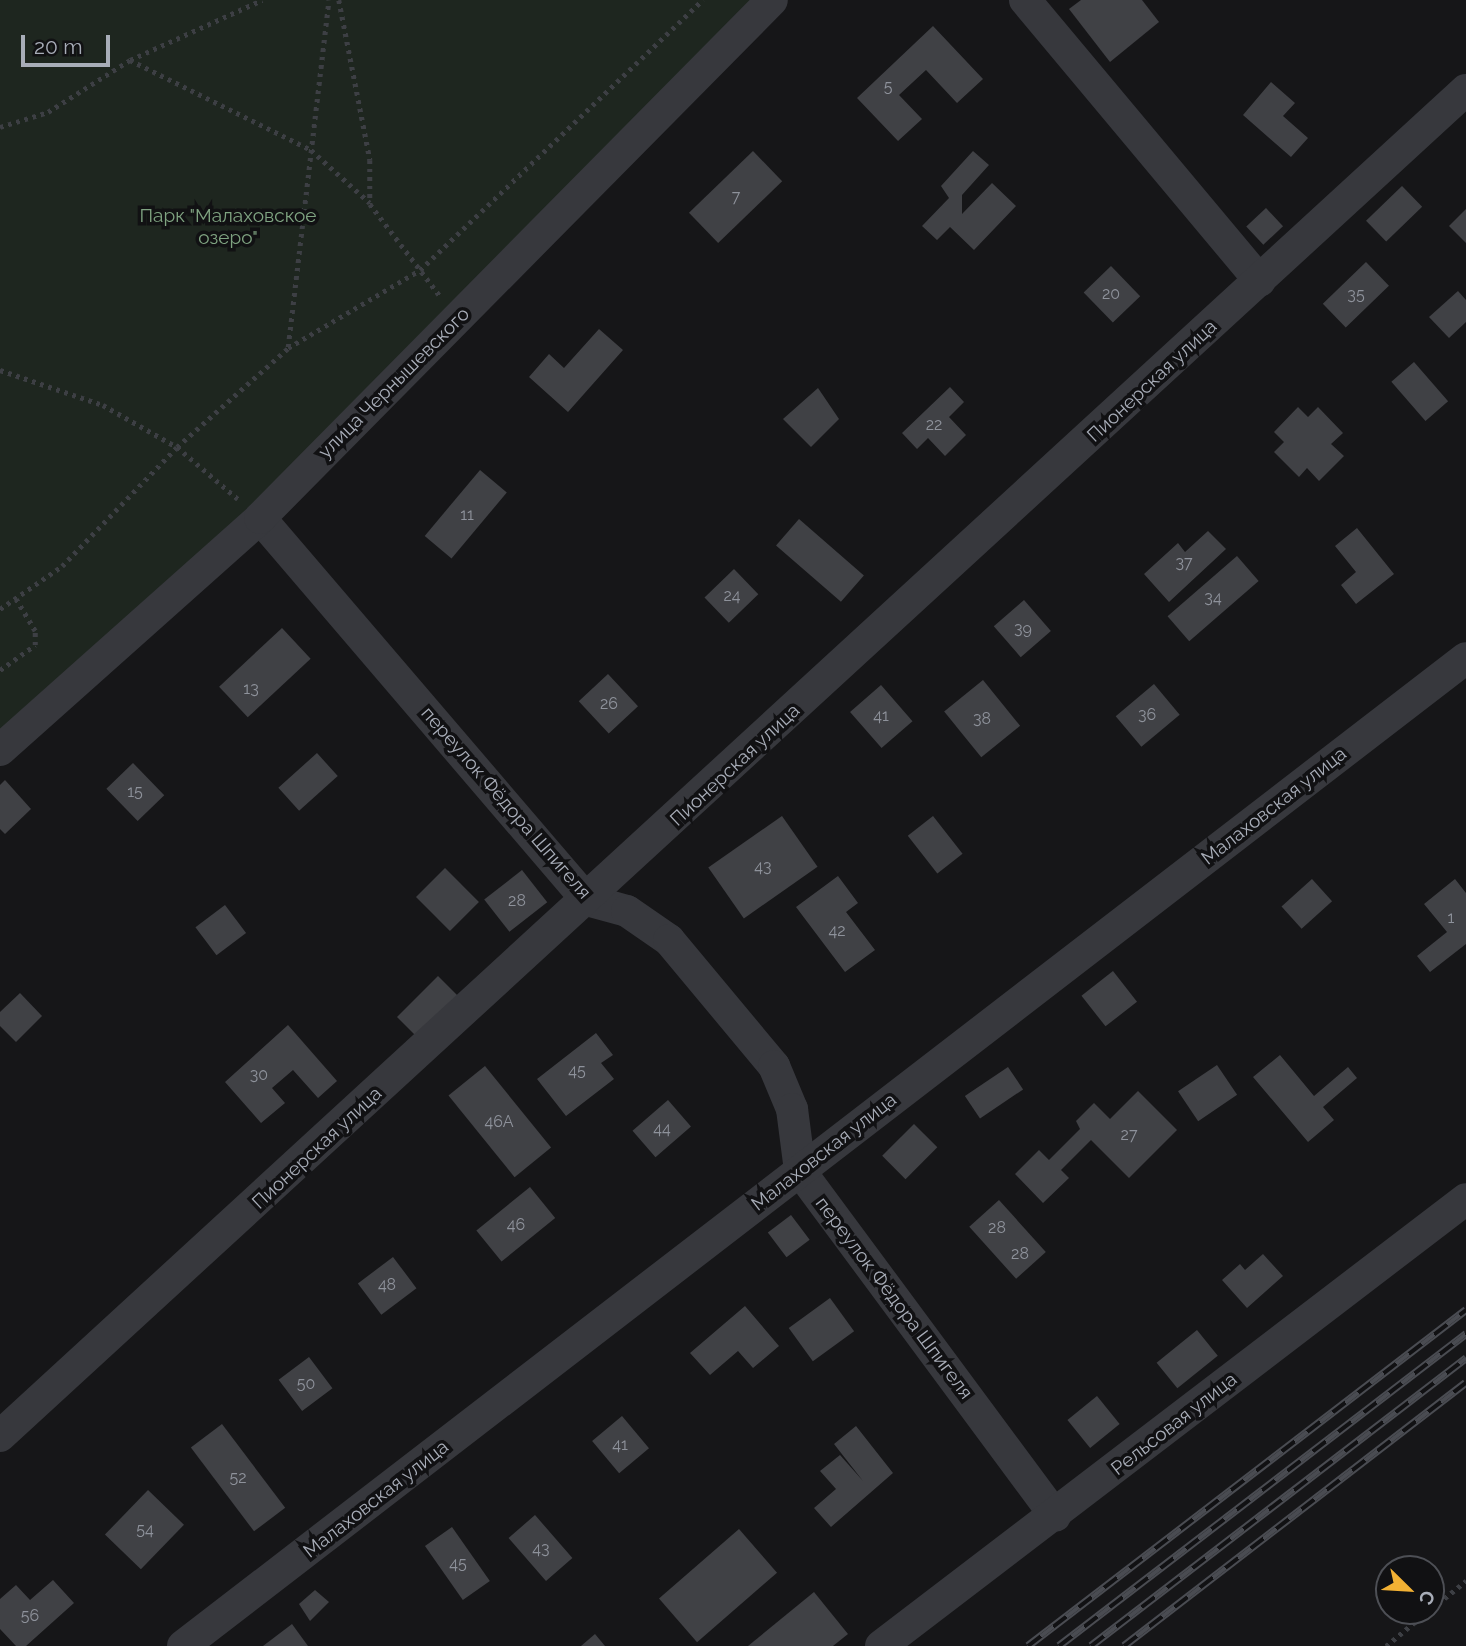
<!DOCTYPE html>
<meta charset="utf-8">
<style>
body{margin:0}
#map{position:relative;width:1466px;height:1646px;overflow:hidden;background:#161618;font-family:Raleway,sans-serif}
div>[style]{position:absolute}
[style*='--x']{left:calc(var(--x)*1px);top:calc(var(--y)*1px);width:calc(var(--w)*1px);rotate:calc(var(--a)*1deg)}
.green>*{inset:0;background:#1e261f}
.building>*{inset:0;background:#404145;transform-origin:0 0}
.path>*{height:4.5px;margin-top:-2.25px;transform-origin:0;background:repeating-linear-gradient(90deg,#3d3f44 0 3.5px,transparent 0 8.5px)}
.minor>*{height:32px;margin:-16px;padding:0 16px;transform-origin:16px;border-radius:16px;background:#37383d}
.rail>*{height:8px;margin-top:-4px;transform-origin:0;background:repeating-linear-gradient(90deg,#111113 0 16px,#4a4c52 0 32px);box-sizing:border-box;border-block:2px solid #4a4c52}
span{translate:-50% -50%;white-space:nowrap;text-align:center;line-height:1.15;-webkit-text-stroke:7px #111113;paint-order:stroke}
.number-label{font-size:16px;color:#8e929b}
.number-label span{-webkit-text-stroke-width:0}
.park-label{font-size:19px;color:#7fa381}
.street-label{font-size:19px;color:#a8adb8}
.north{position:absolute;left:1375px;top:1555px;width:70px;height:70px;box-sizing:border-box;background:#111113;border:2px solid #4d4f55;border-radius:50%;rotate:114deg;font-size:19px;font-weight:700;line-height:28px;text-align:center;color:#a8adb8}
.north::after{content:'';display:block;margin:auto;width:24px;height:32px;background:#f2b134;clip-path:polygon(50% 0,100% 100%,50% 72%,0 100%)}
.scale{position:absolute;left:21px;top:35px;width:89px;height:32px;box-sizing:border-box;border:4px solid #a8adb8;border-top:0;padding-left:9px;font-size:21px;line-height:24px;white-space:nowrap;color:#a8adb8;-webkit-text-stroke:5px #111113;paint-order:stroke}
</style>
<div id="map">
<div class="green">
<i style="clip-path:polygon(0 0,772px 0,0 765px)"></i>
</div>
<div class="building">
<i style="clip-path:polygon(1081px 0,1142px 0,1159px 22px,1110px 62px,1069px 9px)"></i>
<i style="clip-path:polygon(933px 26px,983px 79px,957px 103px,926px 70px,899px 95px,922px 119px,898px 141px,857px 98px)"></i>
<i style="clip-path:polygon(1271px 82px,1295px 103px,1283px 116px,1308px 138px,1291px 157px,1243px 115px)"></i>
<i style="left:753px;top:151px;width:42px;height:89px;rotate:46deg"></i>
<i style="clip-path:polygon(973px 151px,989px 165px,962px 195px,962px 214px,992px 183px,1016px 206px,974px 250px,950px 227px,937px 240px,922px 226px,949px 198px,941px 186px)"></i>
<i style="left:1402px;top:186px;width:29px;height:50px;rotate:46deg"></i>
<i style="left:1266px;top:208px;width:25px;height:27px;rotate:47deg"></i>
<i style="clip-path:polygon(1466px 209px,1466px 243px,1449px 226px)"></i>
<i style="left:1366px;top:262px;width:33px;height:60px;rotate:46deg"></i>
<i style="left:1111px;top:266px;width:42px;height:38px;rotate:46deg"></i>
<i style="clip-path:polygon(1458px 291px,1466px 300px,1466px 322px,1449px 338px,1429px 317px)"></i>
<i style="clip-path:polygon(599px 329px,623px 350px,568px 412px,529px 377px,549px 354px,564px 368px)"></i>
<i style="left:1414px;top:362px;width:52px;height:30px;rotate:49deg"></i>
<i style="clip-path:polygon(950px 387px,964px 402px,949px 417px,966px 435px,945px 456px,928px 438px,917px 449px,902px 433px)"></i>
<i style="clip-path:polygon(818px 388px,839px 419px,811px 447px,783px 419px)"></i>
<i style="clip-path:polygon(1298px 407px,1308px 417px,1318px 407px,1343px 433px,1331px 444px,1344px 456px,1319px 481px,1307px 468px,1299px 477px,1274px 452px,1284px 442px,1274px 432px)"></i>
<i style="left:480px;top:470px;width:35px;height:86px;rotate:40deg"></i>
<i style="left:799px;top:519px;width:86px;height:35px;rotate:41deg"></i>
<i style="clip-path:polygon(1357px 528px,1394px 574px,1356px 604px,1341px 585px,1356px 572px,1335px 546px)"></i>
<i style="clip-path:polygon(1208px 531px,1226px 549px,1169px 602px,1144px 574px,1178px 543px,1185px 552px)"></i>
<i style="left:1237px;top:556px;width:33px;height:92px;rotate:49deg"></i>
<i style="left:734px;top:569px;width:35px;height:41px;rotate:46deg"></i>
<i style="left:1024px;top:600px;width:41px;height:40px;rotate:49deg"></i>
<i style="left:282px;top:628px;width:42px;height:86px;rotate:47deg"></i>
<i style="left:608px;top:674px;width:44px;height:40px;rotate:47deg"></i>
<i style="left:983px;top:680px;width:59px;height:50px;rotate:51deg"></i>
<i style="left:1154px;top:684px;width:40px;height:50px;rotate:50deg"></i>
<i style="left:881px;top:685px;width:48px;height:41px;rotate:49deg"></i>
<i style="left:317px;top:753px;width:31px;height:52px;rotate:48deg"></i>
<i style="left:133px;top:763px;width:45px;height:37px;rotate:46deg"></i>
<i style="clip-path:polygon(5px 780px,31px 809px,5px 834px,0 829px,0 785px)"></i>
<i style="left:782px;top:816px;width:62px;height:90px;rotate:55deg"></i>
<i style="left:933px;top:816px;width:48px;height:32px;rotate:52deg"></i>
<i style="left:445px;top:868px;width:48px;height:41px;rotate:45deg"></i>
<i style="left:522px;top:870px;width:41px;height:48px;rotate:52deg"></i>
<i style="clip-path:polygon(838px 876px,858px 903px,846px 912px,875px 950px,845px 972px,796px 907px)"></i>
<i style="left:1312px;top:879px;width:30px;height:41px;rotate:48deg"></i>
<i style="clip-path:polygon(1455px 879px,1466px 893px,1466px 944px,1430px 972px,1417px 956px,1447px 932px,1424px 904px)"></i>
<i style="left:225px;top:905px;width:35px;height:37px;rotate:53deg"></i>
<i style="left:1113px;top:971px;width:39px;height:40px;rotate:52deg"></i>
<i style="left:438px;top:976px;width:35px;height:58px;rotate:45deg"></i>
<i style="clip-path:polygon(20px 993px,42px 1016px,16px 1042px,0 1026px,0 1012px)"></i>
<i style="clip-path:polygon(288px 1025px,337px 1081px,318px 1098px,293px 1070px,272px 1088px,285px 1103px,261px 1123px,225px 1082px)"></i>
<i style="clip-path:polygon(596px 1033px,613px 1055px,601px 1063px,614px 1079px,566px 1116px,537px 1079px)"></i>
<i style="clip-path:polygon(1280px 1055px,1314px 1096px,1348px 1067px,1357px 1078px,1323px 1107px,1334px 1120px,1308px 1142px,1253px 1077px)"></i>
<i style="left:1217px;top:1065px;width:36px;height:47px;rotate:56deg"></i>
<i style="left:485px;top:1066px;width:105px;height:47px;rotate:51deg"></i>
<i style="left:1008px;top:1067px;width:27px;height:52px;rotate:56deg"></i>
<i style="clip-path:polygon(1138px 1091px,1177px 1130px,1129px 1178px,1091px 1140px,1061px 1170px,1069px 1178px,1043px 1203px,1015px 1174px,1039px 1150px,1049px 1160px,1080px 1129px,1076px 1121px,1094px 1103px,1110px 1119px)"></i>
<i style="left:668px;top:1100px;width:35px;height:47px;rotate:49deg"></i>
<i style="left:914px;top:1124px;width:33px;height:45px;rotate:45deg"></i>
<i style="left:530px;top:1187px;width:40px;height:69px;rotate:51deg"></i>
<i style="left:999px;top:1200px;width:70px;height:40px;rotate:48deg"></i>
<i style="left:791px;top:1215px;width:31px;height:29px;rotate:53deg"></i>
<i style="clip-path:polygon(1263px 1254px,1283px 1276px,1247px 1308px,1222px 1280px,1240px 1264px,1245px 1270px)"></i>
<i style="left:393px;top:1257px;width:39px;height:44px;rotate:53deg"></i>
<i style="left:830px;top:1298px;width:41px;height:51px;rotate:54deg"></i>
<i style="clip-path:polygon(745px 1306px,779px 1346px,753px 1368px,738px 1351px,710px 1375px,690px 1353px)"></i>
<i style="left:1197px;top:1330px;width:33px;height:52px;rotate:51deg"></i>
<i style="left:309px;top:1357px;width:39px;height:38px;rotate:53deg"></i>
<i style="left:1097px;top:1396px;width:36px;height:38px;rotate:51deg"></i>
<i style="left:622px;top:1416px;width:42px;height:39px;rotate:50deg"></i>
<i style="left:222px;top:1424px;width:105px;height:39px;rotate:53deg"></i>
<i style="clip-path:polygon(856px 1426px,893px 1473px,831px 1527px,814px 1508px,836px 1489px,820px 1471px,840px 1455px,863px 1481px,834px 1444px)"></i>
<i style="left:148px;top:1490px;width:50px;height:62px;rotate:44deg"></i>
<i style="left:535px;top:1515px;width:57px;height:35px;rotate:49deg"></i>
<i style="left:452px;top:1527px;width:66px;height:33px;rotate:55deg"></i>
<i style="left:739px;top:1529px;width:58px;height:106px;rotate:49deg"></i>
<i style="clip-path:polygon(53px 1580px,74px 1603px,26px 1646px,16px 1646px,0 1629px,0 1599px,16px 1585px,30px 1600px)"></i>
<i style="clip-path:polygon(315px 1590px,329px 1602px,310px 1621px,299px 1604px)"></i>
<i style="clip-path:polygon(814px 1592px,848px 1634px,833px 1646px,748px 1646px)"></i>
<i style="clip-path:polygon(292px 1624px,308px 1646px,263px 1646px)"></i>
<i style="clip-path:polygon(595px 1634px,605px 1646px,581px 1646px)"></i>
</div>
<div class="path">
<i style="--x:339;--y:0;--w:163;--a:79"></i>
<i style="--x:370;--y:160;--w:44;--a:90"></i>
<i style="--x:370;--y:204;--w:116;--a:52.7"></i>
<i style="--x:130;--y:60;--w:202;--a:26.4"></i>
<i style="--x:311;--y:150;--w:79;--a:41.9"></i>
<i style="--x:0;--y:127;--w:50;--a:-17.4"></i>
<i style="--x:48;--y:112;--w:97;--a:-32.4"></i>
<i style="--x:130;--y:60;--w:145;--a:-24.4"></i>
<i style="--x:288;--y:347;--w:349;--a:-83.3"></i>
<i style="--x:0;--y:370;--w:109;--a:18.8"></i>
<i style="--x:103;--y:405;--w:85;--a:29.6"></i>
<i style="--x:177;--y:447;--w:80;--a:40.4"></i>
<i style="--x:0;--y:609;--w:75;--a:-34.7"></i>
<i style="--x:62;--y:566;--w:165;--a:-46"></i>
<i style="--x:177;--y:447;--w:149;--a:-41.7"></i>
<i style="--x:288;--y:348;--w:153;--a:-30.6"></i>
<i style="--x:420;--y:270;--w:391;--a:-43.7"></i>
<i style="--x:0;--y:670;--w:43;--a:-35.5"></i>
<i style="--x:35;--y:645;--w:14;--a:-90"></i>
<i style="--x:35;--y:631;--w:37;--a:-121"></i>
<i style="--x:1431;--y:1609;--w:45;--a:-38.7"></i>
<i style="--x:1386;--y:1646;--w:55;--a:-39.8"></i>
</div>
<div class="minor">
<i style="--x:1025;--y:0;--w:366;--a:50.1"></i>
<i style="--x:260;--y:518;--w:503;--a:49.44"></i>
<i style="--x:587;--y:900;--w:41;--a:15.4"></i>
<i style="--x:627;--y:911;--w:51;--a:34.6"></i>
<i style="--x:669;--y:940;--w:164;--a:50.2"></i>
<i style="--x:774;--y:1066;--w:47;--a:67.3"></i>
<i style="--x:792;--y:1109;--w:63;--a:82.6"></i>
<i style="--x:800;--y:1171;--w:429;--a:53.5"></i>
<i style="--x:0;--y:750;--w:348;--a:-41.7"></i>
<i style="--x:260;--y:518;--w:728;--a:-45.33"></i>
<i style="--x:0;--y:1436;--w:1990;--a:-42.56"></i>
<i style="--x:183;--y:1646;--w:1619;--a:-37.6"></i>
<i style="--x:881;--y:1646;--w:736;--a:-37.38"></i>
</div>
<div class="rail">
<i style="--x:1028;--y:1646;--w:552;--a:-37.49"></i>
<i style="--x:1059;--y:1646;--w:513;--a:-37.47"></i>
<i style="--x:1091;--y:1646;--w:473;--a:-37.5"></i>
<i style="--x:1124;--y:1646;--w:431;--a:-37.6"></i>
</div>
<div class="number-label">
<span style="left:888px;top:87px">5</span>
<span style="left:736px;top:197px">7</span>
<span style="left:1111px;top:294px">20</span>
<span style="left:1356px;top:295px">35</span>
<span style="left:934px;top:425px">22</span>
<span style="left:467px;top:515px">11</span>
<span style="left:1184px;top:563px">37</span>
<span style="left:732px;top:596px">24</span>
<span style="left:1213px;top:598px">34</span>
<span style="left:1023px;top:629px">39</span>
<span style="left:251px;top:689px">13</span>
<span style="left:609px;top:704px">26</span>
<span style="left:1147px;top:715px">36</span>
<span style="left:881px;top:716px">41</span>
<span style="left:982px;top:719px">38</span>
<span style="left:135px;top:792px">15</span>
<span style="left:763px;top:867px">43</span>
<span style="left:517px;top:901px">28</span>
<span style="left:1451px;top:918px">1</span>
<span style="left:837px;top:931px">42</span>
<span style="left:577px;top:1071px">45</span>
<span style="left:259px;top:1075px">30</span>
<span style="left:499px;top:1122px">46А</span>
<span style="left:662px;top:1129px">44</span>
<span style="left:1129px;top:1135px">27</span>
<span style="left:516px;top:1225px">46</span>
<span style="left:997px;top:1228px">28</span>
<span style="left:1020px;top:1254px">28</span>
<span style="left:387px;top:1285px">48</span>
<span style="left:306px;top:1384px">50</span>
<span style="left:620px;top:1445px">41</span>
<span style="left:238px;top:1478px">52</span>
<span style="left:145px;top:1530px">54</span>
<span style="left:541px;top:1549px">43</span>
<span style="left:458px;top:1564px">45</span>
<span style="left:30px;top:1616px">56</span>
</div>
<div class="park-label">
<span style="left:228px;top:227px">Парк "Малаховское<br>озеро"</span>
</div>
<div class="street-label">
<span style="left:1152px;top:381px;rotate:-43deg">Пионерская улица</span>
<span style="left:394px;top:383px;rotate:-45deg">улица Чернышевского</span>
<span style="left:735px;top:765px;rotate:-43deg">Пионерская улица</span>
<span style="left:506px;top:803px;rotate:49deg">переулок Фёдора Шпигеля</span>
<span style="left:1274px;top:806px;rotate:-38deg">Малаховская улица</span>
<span style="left:317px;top:1148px;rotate:-43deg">Пионерская улица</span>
<span style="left:824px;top:1152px;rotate:-38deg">Малаховская улица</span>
<span style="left:894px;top:1298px;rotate:53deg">переулок Фёдора Шпигеля</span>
<span style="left:1174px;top:1424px;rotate:-38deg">Рельсовая улица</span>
<span style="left:376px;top:1499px;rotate:-38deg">Малаховская улица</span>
</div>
<div class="north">С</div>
<div class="scale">20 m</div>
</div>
